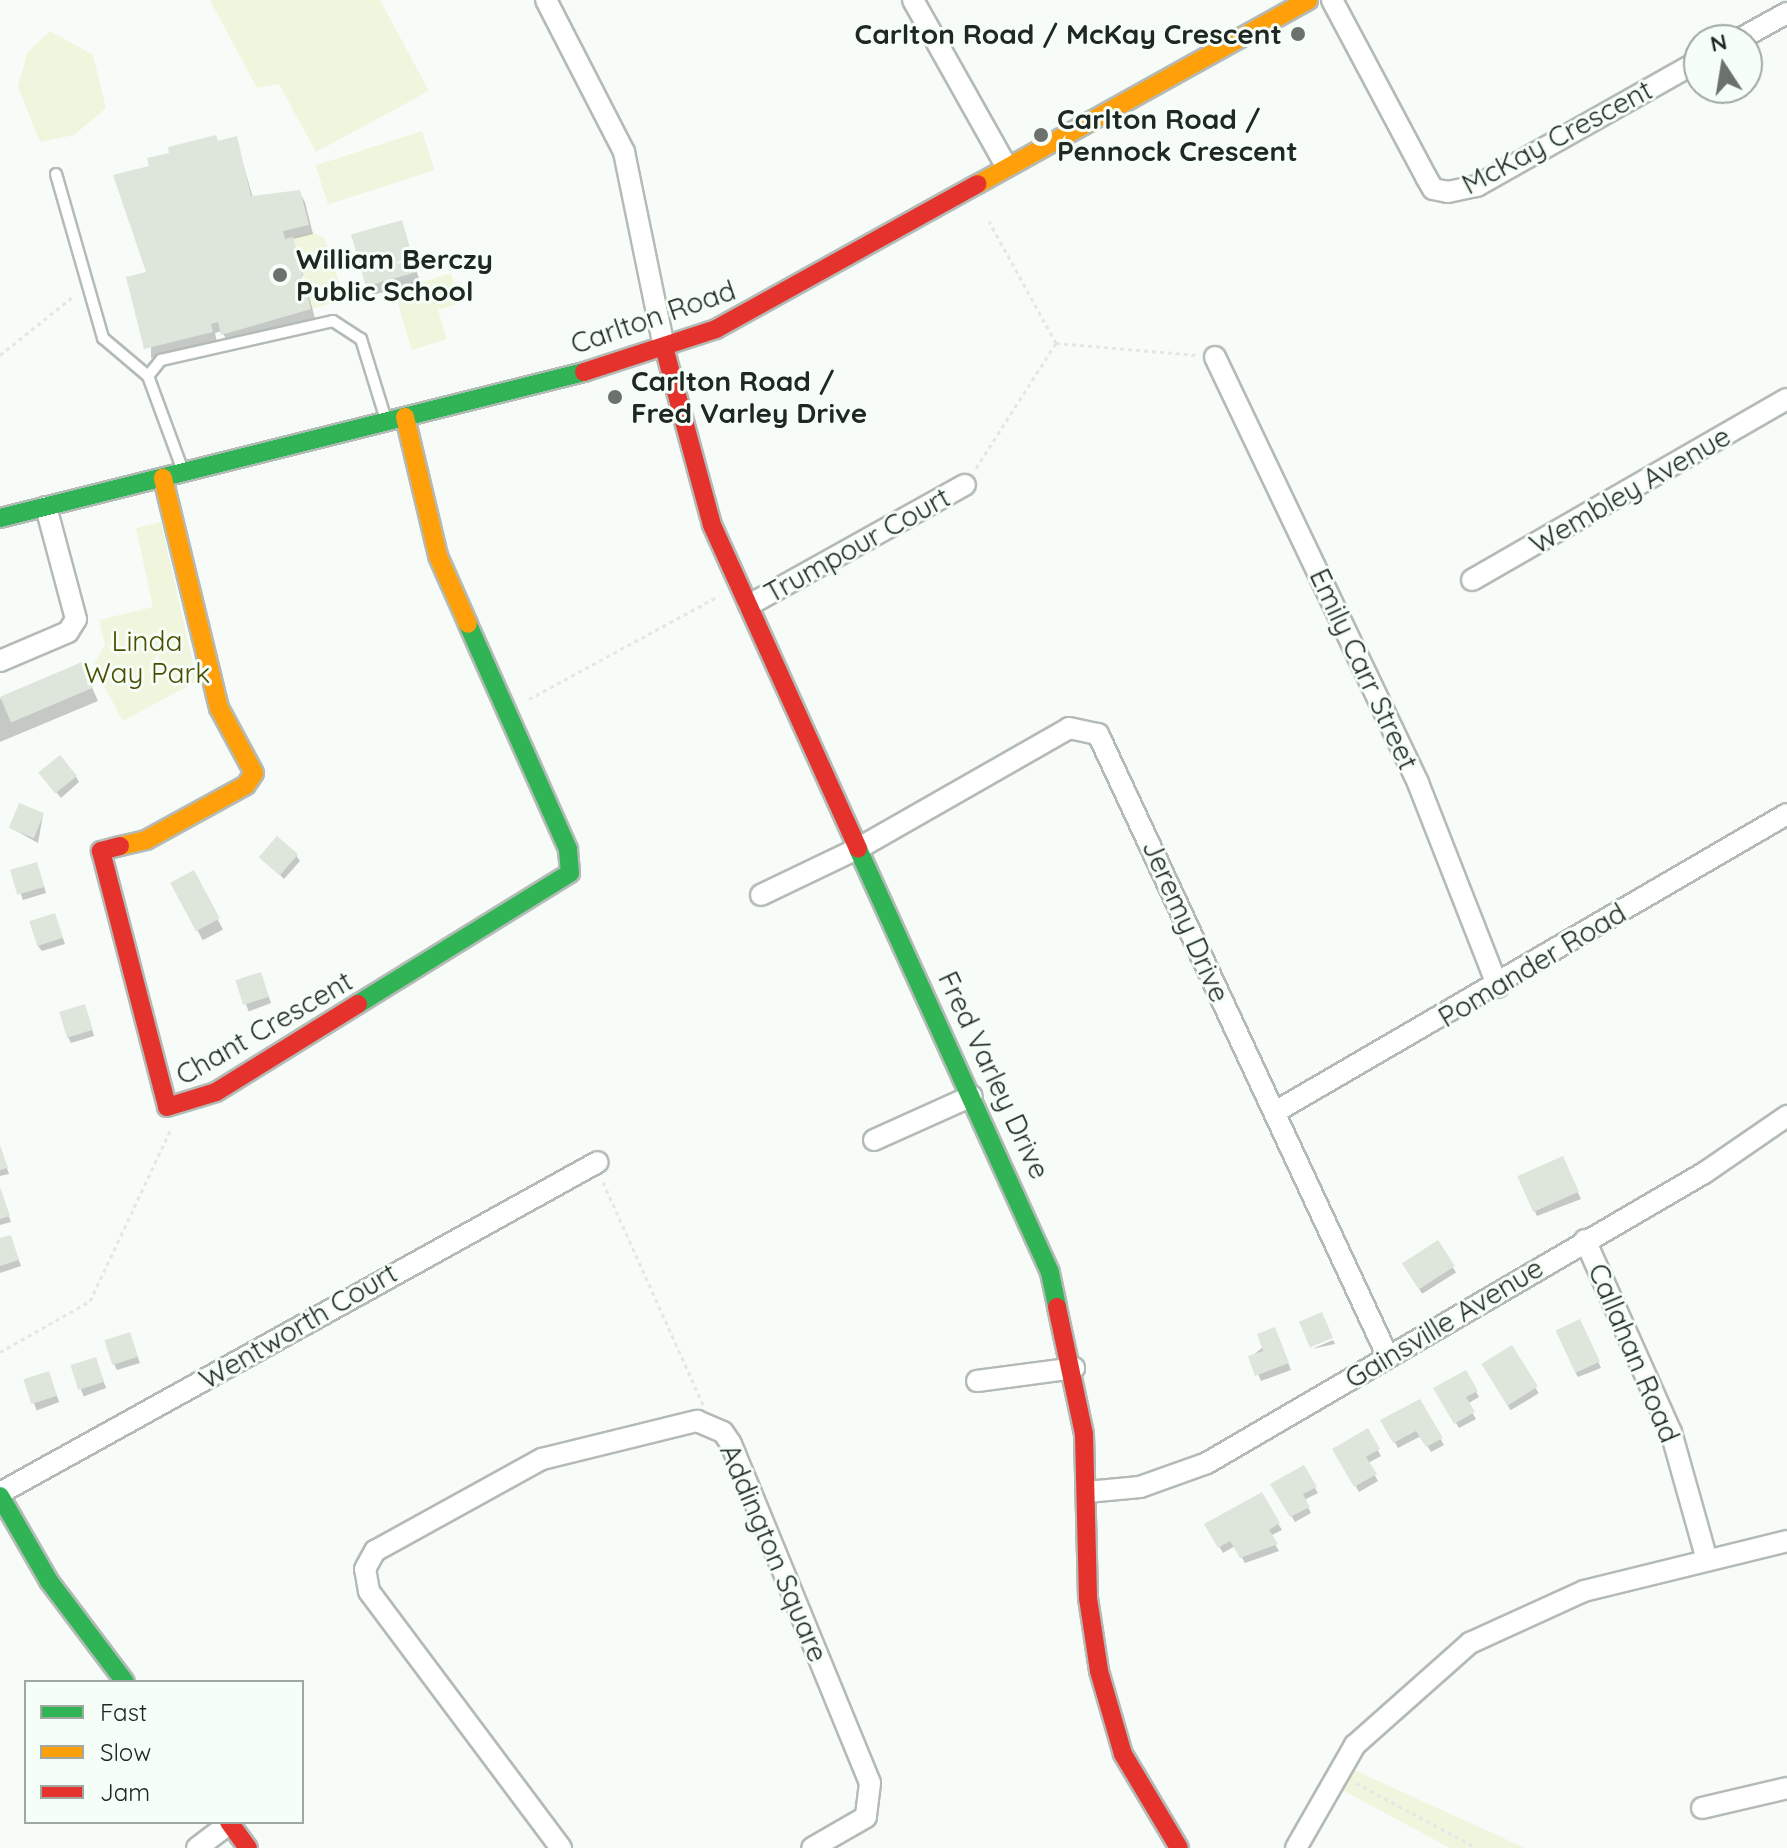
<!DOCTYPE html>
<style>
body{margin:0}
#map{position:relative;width:1787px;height:1848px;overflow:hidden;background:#f7fcf8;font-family:Quicksand,sans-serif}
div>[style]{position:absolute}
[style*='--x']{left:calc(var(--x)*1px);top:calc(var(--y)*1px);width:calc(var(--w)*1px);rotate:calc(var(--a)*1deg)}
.green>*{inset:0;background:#f0f5dd;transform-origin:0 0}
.shadow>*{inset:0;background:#0003;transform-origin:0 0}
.building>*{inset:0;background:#dee5db;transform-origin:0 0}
.path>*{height:3px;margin-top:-1.5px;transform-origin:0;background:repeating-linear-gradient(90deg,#e4e7e5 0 4px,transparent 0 8px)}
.roads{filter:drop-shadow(2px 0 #b4bbb6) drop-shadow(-2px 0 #b4bbb6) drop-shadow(0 2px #b4bbb6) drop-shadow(0 -2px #b4bbb6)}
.lane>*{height:10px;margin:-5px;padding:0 5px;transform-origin:5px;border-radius:5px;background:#fefffe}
.street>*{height:20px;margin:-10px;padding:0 10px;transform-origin:10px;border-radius:10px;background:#fefffe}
.fast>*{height:18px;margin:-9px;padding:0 9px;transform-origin:9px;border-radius:9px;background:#30b455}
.slow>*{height:18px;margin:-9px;padding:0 9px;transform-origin:9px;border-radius:9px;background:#ff9f0a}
.jam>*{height:18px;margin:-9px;padding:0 9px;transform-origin:9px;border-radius:9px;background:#e5322d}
.dots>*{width:22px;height:22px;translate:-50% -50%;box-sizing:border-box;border:4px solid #f5fef7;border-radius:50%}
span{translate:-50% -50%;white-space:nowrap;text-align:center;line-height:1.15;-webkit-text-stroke:6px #f5fef7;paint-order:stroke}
.poi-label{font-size:28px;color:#202822;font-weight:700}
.right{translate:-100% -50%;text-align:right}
.left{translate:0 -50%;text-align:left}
.street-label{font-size:28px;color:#202822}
.park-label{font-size:28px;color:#4b4e01}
.legend{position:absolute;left:24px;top:1680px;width:280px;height:144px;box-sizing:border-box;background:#f5fef7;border:2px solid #a0a8a2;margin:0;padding:10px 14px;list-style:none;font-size:24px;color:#202822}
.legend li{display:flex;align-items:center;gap:16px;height:40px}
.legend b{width:40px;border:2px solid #a0a8a2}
.north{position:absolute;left:1683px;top:24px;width:80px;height:80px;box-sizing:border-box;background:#f5fef7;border:2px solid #a0a8a2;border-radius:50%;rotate:348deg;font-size:22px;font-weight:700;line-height:32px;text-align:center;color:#202822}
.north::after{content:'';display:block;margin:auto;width:28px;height:36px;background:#6b726d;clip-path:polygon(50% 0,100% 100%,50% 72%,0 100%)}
</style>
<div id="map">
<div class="green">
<i style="clip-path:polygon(210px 0,380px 0,429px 91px,316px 152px,279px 84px,257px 88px)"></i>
<i style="clip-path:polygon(50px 31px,93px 55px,106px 108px,74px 135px,40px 142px,18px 87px,27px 53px)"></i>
<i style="left:422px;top:131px;width:41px;height:112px;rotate:72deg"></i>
<i style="clip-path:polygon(313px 232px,325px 239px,345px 300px,311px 309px,293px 237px)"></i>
<i style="clip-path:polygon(451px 273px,460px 303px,438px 310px,447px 339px,412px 350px,394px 291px)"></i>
<i style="clip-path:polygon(161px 522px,197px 681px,123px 721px,93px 666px,105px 644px,99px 620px,153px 607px,136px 528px)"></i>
<i style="clip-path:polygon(1343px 1765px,1525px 1848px,1450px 1848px,1331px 1784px)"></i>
</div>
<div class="shadow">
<i style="clip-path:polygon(236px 139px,253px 198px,299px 192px,305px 202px,313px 234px,293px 239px,315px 318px,228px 343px,222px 331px,215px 333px,217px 342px,151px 358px,152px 168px)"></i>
<i style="clip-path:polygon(401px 222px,420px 282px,373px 295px,368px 286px)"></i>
<i style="clip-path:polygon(88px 678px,98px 701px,0 742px,0 699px)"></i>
<i style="clip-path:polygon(76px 777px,79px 782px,61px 798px,45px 779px)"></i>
<i style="clip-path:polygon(43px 815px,38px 843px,11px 828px)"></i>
<i style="clip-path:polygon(296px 855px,300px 861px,284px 879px,262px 857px)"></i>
<i style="clip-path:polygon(39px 870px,46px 893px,23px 900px,13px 871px)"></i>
<i style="left:193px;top:873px;width:64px;height:23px;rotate:62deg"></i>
<i style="clip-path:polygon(54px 915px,65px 944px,42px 951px,38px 946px)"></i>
<i style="left:260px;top:974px;width:31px;height:24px;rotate:69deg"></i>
<i style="clip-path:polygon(87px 1012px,94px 1036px,71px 1043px,68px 1037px)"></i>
<i style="clip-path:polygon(0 1147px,9px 1174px,0 1176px)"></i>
<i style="clip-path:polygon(1565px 1164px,1581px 1199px,1537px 1216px,1534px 1210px)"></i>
<i style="clip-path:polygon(0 1193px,11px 1222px,0 1225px)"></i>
<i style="clip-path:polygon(10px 1237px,21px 1266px,0 1273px,0 1240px)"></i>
<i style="left:1437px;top:1242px;width:36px;height:40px;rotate:58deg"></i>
<i style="clip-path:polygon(1583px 1327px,1601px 1368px,1578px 1377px,1575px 1372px)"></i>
<i style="clip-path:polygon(129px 1334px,140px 1363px,117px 1370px,114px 1364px)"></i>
<i style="clip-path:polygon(1277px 1335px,1291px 1370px,1261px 1381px,1251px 1357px)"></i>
<i style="clip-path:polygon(1333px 1340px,1335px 1344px,1312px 1349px)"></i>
<i style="left:1511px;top:1347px;width:54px;height:33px;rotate:59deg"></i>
<i style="left:95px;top:1359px;width:31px;height:24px;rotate:69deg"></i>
<i style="clip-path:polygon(1465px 1372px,1479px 1397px,1467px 1404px,1476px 1419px,1459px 1428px,1436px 1389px)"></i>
<i style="left:48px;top:1373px;width:31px;height:24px;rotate:69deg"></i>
<i style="clip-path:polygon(1419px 1401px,1444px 1445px,1431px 1452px,1421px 1436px,1398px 1448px,1383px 1421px)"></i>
<i style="clip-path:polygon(1367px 1431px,1381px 1456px,1368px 1463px,1378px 1481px,1359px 1492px,1335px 1449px)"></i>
<i style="clip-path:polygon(1303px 1468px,1318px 1493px,1304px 1500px,1311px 1513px,1295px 1522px,1273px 1485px)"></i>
<i style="clip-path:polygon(1261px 1495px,1282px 1530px,1270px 1536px,1279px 1551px,1245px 1563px,1235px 1546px,1223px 1553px,1207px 1525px)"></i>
</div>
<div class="building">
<i style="clip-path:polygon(216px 135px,218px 141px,237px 136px,251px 196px,300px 190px,309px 225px,283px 231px,285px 239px,293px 237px,311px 309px,221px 335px,218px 322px,211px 324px,213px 332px,144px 349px,126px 277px,146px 272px,113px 175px,149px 166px,147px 158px,169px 153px,168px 147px)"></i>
<i style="left:402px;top:220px;width:54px;height:53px;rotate:74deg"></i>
<i style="left:82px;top:662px;width:28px;height:89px;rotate:67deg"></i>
<i style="left:60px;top:755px;width:27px;height:28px;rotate:51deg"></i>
<i style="left:19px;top:803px;width:27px;height:27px;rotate:22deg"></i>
<i style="left:277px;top:836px;width:28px;height:28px;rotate:41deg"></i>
<i style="left:37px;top:862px;width:26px;height:28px;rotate:74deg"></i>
<i style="left:194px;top:870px;width:55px;height:27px;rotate:62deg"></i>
<i style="left:55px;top:913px;width:26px;height:27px;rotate:72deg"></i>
<i style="left:261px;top:972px;width:26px;height:27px;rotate:72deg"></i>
<i style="left:85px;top:1004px;width:27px;height:27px;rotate:73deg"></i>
<i style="clip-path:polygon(0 1145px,8px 1168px,0 1170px)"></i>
<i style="left:1563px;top:1156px;width:39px;height:50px;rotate:66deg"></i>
<i style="clip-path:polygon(0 1187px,10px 1216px,0 1219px)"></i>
<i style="clip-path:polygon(11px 1235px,19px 1260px,0 1266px,0 1238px)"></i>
<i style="left:1438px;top:1240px;width:31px;height:43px;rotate:57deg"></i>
<i style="left:1322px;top:1312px;width:28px;height:25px;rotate:67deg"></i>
<i style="left:1580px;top:1319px;width:47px;height:27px;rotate:65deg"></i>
<i style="clip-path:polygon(1275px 1327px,1289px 1363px,1255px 1376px,1248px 1356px,1263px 1351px,1257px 1334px)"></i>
<i style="left:130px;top:1332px;width:26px;height:27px;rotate:72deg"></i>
<i style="left:1512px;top:1345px;width:49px;height:36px;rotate:58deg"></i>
<i style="left:96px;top:1357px;width:26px;height:27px;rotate:72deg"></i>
<i style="clip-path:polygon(1466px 1370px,1478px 1391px,1466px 1397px,1475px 1412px,1454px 1424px,1433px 1388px)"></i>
<i style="left:49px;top:1371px;width:26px;height:27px;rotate:72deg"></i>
<i style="clip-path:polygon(1420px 1399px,1443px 1438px,1426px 1447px,1416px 1431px,1393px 1443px,1380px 1420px)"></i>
<i style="clip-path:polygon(1368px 1428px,1380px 1449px,1366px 1457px,1377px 1474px,1354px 1487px,1332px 1449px)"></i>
<i style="clip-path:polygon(1304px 1465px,1317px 1487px,1303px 1494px,1310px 1507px,1290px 1517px,1270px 1484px)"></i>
<i style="clip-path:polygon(1262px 1492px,1280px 1523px,1269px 1530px,1278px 1544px,1240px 1558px,1230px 1541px,1218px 1548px,1204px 1524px)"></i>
</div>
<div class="path">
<i style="--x:1056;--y:343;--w:141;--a:4.9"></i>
<i style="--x:0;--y:355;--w:96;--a:-38.7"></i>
<i style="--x:976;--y:468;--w:148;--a:-57.4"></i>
<i style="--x:1056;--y:343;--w:139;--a:-118.8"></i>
<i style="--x:529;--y:699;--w:216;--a:-28.5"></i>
<i style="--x:603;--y:1182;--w:244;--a:65.8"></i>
<i style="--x:0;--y:1352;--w:103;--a:-29.5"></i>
<i style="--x:90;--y:1301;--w:188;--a:-64.8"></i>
<i style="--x:1356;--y:1783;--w:137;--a:28.2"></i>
</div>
<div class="roads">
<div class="lane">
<i style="--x:56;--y:174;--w:171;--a:74"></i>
<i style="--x:103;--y:338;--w:59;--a:40.2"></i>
<i style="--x:183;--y:471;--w:101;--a:-110.2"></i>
<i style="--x:148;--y:376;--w:21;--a:-51"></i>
<i style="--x:161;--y:360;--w:176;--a:-12.8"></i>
<i style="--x:333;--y:321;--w:33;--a:33"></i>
<i style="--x:361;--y:339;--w:85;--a:72.8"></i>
</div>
<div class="street">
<i style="--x:546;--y:0;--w:171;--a:62.8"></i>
<i style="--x:624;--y:152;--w:199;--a:78.4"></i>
<i style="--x:913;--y:0;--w:190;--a:60.7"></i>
<i style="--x:1332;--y:0;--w:200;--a:62"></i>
<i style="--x:1426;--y:177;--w:14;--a:60"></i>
<i style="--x:1433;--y:189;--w:15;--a:11"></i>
<i style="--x:1448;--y:192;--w:30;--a:-12"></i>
<i style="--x:1477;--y:186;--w:255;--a:-29.4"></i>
<i style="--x:1738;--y:40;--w:56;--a:-28.9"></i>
<i style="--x:1215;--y:357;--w:472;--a:64.5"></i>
<i style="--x:1418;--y:783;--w:219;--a:68.6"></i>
<i style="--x:1472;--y:580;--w:363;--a:-29.9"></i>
<i style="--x:749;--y:605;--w:247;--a:-29.1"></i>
<i style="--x:0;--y:661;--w:74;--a:-23.1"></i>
<i style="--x:68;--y:632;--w:15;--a:-58"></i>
<i style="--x:76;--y:619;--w:116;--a:-105"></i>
<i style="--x:761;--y:895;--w:109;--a:-25.6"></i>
<i style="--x:859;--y:848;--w:242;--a:-29.7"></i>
<i style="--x:1069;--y:728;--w:30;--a:12"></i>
<i style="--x:1098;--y:734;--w:687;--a:65.04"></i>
<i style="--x:1275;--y:1112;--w:592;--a:-30.2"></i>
<i style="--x:874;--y:1140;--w:107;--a:-24.2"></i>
<i style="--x:1585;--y:1240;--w:210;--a:65.9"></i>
<i style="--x:1671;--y:1432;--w:133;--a:74.3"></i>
<i style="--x:977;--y:1381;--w:98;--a:-7.6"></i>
<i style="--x:1087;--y:1492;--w:53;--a:-5.4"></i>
<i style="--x:1140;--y:1487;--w:71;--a:-19.7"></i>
<i style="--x:1207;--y:1463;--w:575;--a:-30.26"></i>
<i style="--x:1704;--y:1173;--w:101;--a:-34.5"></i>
<i style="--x:0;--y:1493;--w:683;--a:-28.97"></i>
<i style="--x:1702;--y:1808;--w:87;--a:-13.2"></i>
<i style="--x:197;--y:1848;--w:41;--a:-37.1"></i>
<i style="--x:561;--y:1848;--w:321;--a:-126.8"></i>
<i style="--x:369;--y:1591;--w:22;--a:-100"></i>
<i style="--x:365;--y:1569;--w:21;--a:-61"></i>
<i style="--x:375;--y:1551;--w:191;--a:-28.9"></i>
<i style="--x:542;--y:1459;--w:160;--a:-13.8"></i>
<i style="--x:697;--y:1421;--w:28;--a:23"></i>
<i style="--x:723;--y:1432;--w:14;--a:56"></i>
<i style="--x:731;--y:1444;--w:366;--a:67.7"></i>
<i style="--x:870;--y:1783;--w:34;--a:97"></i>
<i style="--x:866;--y:1817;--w:62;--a:150.1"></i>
<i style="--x:1296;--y:1848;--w:119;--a:-60.2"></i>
<i style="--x:1355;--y:1745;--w:154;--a:-41.6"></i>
<i style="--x:1470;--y:1643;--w:125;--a:-24.5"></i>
<i style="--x:1584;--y:1591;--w:209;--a:-13.8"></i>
</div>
<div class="fast">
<i style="--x:0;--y:518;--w:602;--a:-14.04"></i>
<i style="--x:858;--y:849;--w:465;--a:65.6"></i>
<i style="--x:1050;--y:1273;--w:35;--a:78"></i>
<i style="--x:358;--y:1004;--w:249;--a:-31.7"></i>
<i style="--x:570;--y:873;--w:24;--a:-95"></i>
<i style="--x:568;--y:849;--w:246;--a:-114"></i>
<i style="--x:0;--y:1496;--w:98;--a:60"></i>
<i style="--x:49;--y:1581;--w:126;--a:53"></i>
</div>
<div class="slow">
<i style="--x:978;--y:184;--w:378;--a:-29.1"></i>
<i style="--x:405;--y:417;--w:143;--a:76.6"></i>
<i style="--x:438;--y:556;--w:74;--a:66.2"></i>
<i style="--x:120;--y:846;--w:27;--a:-13"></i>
<i style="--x:146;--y:840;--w:114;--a:-28.8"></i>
<i style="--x:246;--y:785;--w:14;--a:-56"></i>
<i style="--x:254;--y:773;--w:74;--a:-118.3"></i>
<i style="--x:219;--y:708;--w:237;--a:-103.7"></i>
</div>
<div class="jam">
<i style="--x:664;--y:347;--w:184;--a:74.9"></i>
<i style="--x:712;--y:525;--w:355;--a:65.7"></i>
<i style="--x:584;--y:372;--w:139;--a:-18"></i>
<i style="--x:716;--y:329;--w:299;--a:-29"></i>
<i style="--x:120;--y:846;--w:20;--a:165"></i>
<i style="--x:101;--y:851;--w:264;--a:75.5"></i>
<i style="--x:167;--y:1107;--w:51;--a:-17"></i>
<i style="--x:216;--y:1092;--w:167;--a:-31.8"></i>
<i style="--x:1057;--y:1307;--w:130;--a:78"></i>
<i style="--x:1084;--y:1434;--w:164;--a:88.6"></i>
<i style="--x:1088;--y:1598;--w:74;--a:81.4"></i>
<i style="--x:1099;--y:1671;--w:86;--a:73.9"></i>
<i style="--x:1123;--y:1754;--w:109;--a:59.2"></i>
<i style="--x:229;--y:1822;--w:32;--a:54"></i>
</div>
</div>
<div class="dots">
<i style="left:1298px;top:34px;background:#6b726d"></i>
<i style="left:1041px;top:135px;background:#6b726d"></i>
<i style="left:280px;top:275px;background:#6b726d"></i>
<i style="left:615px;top:397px;background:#6b726d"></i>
</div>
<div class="poi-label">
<span class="right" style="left:1282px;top:34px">Carlton Road / McKay Crescent</span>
<span class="left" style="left:1057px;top:135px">Carlton Road /<br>Pennock Crescent</span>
<span class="left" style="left:296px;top:275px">William Berczy<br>Public School</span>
<span class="left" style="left:631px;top:397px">Carlton Road /<br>Fred Varley Drive</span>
</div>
<div class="street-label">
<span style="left:1557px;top:137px;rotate:-28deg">McKay Crescent</span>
<span style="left:653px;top:317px;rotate:-19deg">Carlton Road</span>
<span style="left:1630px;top:490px;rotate:-30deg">Wembley Avenue</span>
<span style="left:857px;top:545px;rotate:-29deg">Trumpour Court</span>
<span style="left:1364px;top:669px;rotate:65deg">Emily Carr Street</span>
<span style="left:1186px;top:921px;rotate:66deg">Jeremy Drive</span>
<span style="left:1532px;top:965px;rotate:-31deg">Pomander Road</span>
<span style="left:264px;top:1028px;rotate:-30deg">Chant Crescent</span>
<span style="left:994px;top:1075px;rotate:65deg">Fred Varley Drive</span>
<span style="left:1444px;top:1323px;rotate:-31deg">Gainsville Avenue</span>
<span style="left:298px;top:1326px;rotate:-30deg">Wentworth Court</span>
<span style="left:1634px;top:1353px;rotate:67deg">Callahan Road</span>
<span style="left:774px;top:1553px;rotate:67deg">Addington Square</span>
</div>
<div class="park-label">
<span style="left:147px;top:657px">Linda<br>Way Park</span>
</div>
<ul class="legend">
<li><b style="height:10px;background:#30b455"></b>Fast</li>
<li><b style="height:10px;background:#ff9f0a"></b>Slow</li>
<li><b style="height:10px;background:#e5322d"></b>Jam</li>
</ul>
<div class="north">N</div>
</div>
